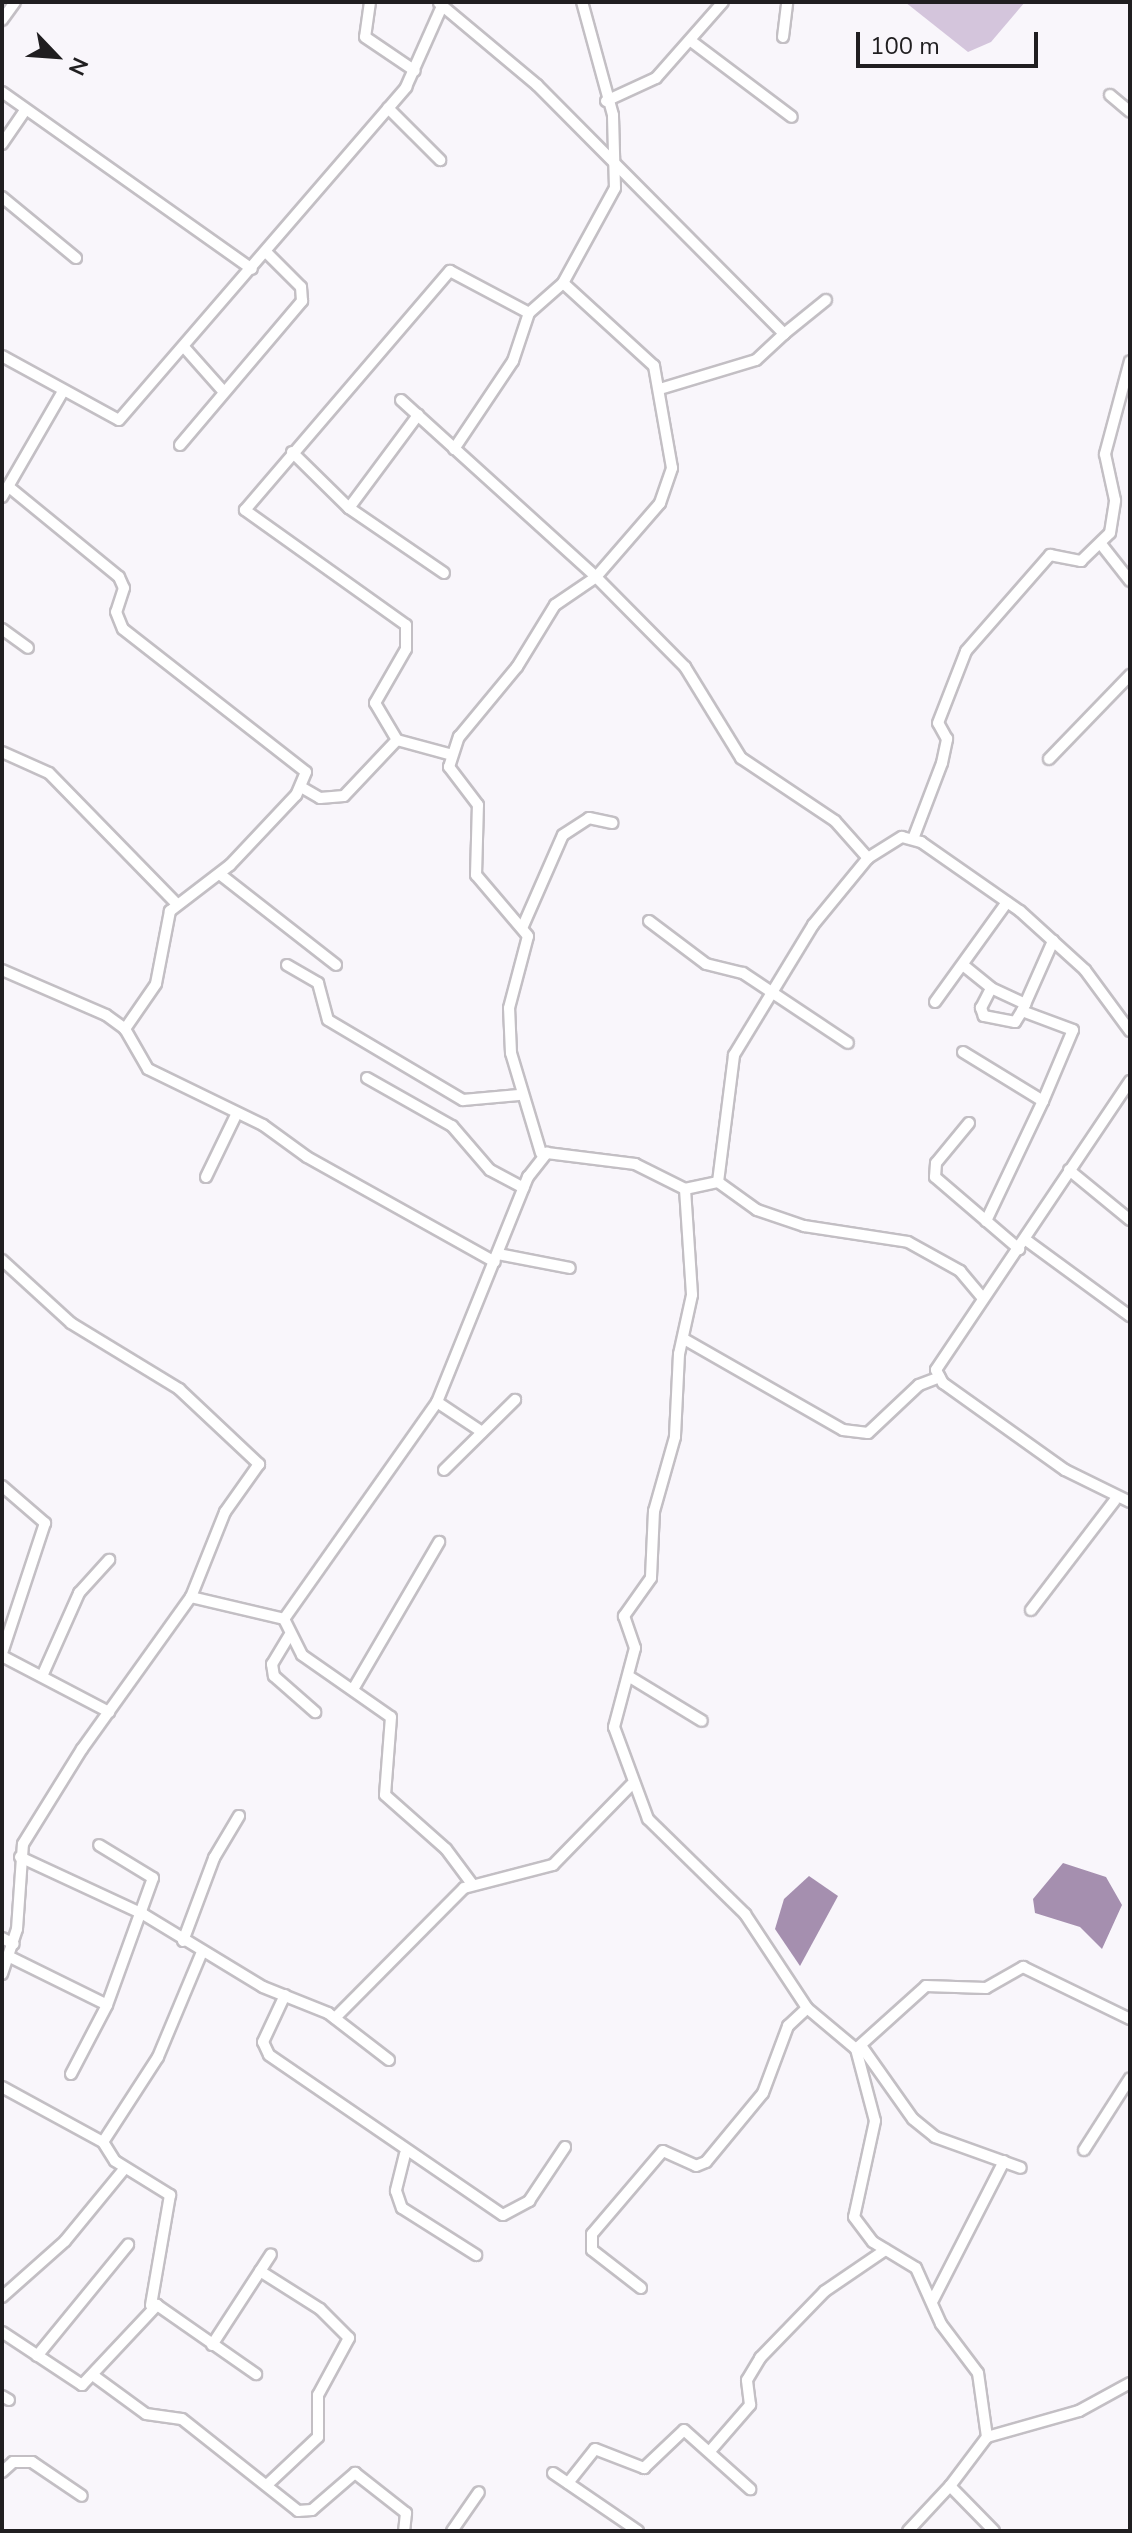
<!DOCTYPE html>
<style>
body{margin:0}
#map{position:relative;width:1132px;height:2533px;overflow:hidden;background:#f9f6fb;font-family:"Nunito Sans",sans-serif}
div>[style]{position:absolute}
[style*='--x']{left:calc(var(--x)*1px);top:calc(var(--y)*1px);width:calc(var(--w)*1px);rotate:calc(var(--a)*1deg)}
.green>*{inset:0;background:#d4c5dc}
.water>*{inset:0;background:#a58faf}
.roads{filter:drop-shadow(2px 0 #c3bfc4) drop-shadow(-2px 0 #c3bfc4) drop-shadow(0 2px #c3bfc4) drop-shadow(0 -2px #c3bfc4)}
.minor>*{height:10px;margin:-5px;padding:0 5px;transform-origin:5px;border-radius:5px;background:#fff}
span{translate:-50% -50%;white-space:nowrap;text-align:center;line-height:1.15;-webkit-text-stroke:6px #f9f6fb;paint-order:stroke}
.frame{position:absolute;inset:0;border:4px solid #201e20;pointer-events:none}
.north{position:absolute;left:16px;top:16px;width:80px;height:80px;-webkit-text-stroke:6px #f9f6fb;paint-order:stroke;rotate:115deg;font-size:22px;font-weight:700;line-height:32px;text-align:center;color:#201e20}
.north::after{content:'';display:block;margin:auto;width:28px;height:36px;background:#201e20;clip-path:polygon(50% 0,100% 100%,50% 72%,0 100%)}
.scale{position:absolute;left:856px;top:32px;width:182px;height:36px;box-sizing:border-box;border:4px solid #201e20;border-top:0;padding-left:10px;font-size:24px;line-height:28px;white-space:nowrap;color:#201e20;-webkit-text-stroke:6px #f9f6fb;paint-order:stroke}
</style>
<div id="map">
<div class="green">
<i style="clip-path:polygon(905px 2px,1025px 2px,991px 42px,968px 52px)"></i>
</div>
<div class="water">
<i style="clip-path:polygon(1063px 1863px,1106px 1877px,1122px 1905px,1102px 1949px,1080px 1927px,1035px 1913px,1033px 1899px)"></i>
<i style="clip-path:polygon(809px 1876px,838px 1896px,800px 1966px,775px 1929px,784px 1899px)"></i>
</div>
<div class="roads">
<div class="minor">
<i style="--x:370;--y:2;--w:35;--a:98"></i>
<i style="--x:365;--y:37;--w:60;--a:34.2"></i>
<i style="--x:439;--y:3;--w:128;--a:39.9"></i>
<i style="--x:537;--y:85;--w:351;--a:45.2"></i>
<i style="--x:784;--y:334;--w:38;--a:137"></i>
<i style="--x:756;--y:360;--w:97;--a:163.2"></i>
<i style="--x:2;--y:20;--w:22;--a:-54"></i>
<i style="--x:783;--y:37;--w:35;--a:-83"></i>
<i style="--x:691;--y:41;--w:126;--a:37"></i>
<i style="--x:2;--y:92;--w:306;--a:35.3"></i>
<i style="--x:1110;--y:95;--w:26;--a:40"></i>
<i style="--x:606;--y:101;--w:55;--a:-24.7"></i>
<i style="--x:656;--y:78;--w:101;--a:-48.6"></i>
<i style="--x:388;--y:108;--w:74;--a:45"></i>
<i style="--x:2;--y:144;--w:42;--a:-55.6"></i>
<i style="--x:2;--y:197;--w:96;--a:39.5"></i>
<i style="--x:784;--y:334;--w:54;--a:-39"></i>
<i style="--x:184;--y:347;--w:60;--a:48.4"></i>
<i style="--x:2;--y:356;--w:133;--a:28.7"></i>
<i style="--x:119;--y:420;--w:440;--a:-49.2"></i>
<i style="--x:406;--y:87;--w:89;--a:-66"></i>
<i style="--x:401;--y:400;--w:263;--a:42.2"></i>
<i style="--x:596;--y:577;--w:98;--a:-49.1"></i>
<i style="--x:660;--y:503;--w:37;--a:-71"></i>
<i style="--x:672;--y:468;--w:104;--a:-100"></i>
<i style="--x:654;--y:366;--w:123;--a:-137.6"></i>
<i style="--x:180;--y:445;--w:189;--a:-49.7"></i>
<i style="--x:302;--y:301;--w:14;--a:-94"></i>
<i style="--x:301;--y:287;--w:49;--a:-135"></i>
<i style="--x:454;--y:449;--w:106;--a:-56.2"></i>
<i style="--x:513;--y:361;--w:51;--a:-71.6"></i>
<i style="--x:292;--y:452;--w:80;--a:44.5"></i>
<i style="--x:349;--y:508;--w:115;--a:34.4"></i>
<i style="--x:9;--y:487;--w:142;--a:39.3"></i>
<i style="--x:119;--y:577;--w:12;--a:66"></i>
<i style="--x:124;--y:588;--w:25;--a:108"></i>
<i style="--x:116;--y:612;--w:18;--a:68"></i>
<i style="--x:123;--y:629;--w:232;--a:38"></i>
<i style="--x:306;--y:772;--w:25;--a:113"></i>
<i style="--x:296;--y:795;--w:96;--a:133.3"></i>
<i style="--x:230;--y:865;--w:76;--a:142.5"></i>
<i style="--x:170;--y:911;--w:74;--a:100.9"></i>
<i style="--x:156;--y:984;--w:55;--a:124.6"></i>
<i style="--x:2;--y:497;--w:120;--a:-60"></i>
<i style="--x:349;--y:508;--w:116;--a:-53.4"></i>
<i style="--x:1101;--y:544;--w:47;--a:51.9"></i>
<i style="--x:2;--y:629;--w:32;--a:36"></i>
<i style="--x:397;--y:740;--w:43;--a:-120.7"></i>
<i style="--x:375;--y:703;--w:62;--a:-60.1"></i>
<i style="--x:406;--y:649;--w:24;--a:-90"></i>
<i style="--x:406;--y:625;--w:198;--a:-144.5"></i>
<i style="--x:245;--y:510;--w:315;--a:-49.4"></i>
<i style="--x:450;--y:271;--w:89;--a:28"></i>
<i style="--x:529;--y:313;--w:45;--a:-41.4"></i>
<i style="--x:563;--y:283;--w:108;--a:-61.3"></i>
<i style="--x:615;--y:188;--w:73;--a:-91.6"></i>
<i style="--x:613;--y:115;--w:117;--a:-105.3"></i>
<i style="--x:2;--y:752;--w:51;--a:24.1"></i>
<i style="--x:49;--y:773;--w:182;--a:45.7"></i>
<i style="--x:1049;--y:759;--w:117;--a:-46"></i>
<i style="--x:301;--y:787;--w:22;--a:30"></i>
<i style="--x:320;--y:798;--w:24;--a:-5"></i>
<i style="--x:344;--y:796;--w:77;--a:-46.6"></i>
<i style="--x:397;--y:740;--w:54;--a:15.1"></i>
<i style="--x:913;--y:839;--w:81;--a:-69.1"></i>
<i style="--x:942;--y:763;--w:25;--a:-78"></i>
<i style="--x:947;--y:739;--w:18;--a:-119"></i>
<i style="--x:938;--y:723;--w:77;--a:-68.7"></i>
<i style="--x:966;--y:651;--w:128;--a:-48.8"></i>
<i style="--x:1050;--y:555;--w:32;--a:11"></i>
<i style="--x:1081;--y:561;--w:40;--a:-44"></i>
<i style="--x:1110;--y:533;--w:33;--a:-81"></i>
<i style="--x:1115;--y:500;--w:47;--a:-102.3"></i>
<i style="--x:1105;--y:454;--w:96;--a:-75"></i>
<i style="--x:221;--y:875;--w:146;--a:38"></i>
<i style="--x:649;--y:921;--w:71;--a:37"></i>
<i style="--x:706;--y:964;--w:38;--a:14"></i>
<i style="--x:743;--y:973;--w:126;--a:33.7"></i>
<i style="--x:523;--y:926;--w:99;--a:-66.3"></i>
<i style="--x:563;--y:835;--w:31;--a:-33"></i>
<i style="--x:589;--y:818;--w:24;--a:12"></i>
<i style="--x:287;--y:965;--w:36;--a:30"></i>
<i style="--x:318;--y:983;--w:38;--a:75"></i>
<i style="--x:328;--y:1020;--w:157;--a:30.7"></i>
<i style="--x:463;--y:1100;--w:56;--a:-5.1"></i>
<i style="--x:963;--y:965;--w:36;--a:39"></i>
<i style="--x:2;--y:970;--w:113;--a:23.4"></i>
<i style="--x:106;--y:1015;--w:24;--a:36"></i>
<i style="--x:125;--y:1029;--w:46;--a:60.1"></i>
<i style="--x:148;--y:1069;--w:128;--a:26"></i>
<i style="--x:263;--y:1125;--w:54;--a:36"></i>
<i style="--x:307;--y:1157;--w:215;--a:29.2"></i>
<i style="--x:935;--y:1002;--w:123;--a:-54.2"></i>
<i style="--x:1022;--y:1011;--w:13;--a:122"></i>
<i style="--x:1015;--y:1022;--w:32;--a:-169"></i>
<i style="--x:984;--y:1016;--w:9;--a:-111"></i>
<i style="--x:981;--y:1008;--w:22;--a:-63"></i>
<i style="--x:991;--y:988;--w:38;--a:25"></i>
<i style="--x:963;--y:1052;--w:94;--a:31.5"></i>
<i style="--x:1043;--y:1101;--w:133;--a:115.4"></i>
<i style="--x:367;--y:1078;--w:98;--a:29.5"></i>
<i style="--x:452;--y:1126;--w:58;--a:49.2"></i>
<i style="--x:490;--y:1170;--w:38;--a:28"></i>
<i style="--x:1130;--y:1081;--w:348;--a:123.9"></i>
<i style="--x:936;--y:1370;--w:15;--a:62"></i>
<i style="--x:943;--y:1383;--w:150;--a:35.5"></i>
<i style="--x:1065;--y:1470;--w:72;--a:26.2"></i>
<i style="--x:1043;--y:1101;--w:77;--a:-67.1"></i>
<i style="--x:1073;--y:1030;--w:54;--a:-159.6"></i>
<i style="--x:1022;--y:1011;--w:77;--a:-66.1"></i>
<i style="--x:969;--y:1123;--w:52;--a:129.5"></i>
<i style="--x:936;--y:1163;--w:14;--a:94"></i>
<i style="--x:935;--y:1177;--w:111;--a:40.6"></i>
<i style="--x:541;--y:1153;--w:104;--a:-106.7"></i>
<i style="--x:511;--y:1053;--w:45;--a:-92.5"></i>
<i style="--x:509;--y:1008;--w:74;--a:-75.2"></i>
<i style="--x:528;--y:936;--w:80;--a:-130.4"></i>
<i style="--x:476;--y:875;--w:70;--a:-88.4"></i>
<i style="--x:478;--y:805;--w:48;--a:-127.3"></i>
<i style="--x:449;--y:767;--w:32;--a:-72"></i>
<i style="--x:459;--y:737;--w:91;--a:-50.4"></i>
<i style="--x:517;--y:667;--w:73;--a:-58.5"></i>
<i style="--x:555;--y:605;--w:50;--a:-34.3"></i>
<i style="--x:596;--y:577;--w:127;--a:45.3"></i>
<i style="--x:685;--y:667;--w:107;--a:58.4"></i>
<i style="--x:741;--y:758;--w:113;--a:33.8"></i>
<i style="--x:835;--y:821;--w:50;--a:48.3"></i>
<i style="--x:1069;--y:1170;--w:79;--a:39.3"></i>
<i style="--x:206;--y:1177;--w:71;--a:-64.2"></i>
<i style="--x:718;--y:1182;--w:128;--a:-82.8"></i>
<i style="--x:734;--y:1055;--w:152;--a:-58.7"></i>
<i style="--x:813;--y:925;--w:87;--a:-50.6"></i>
<i style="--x:868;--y:858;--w:40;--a:-32"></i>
<i style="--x:902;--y:837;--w:20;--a:15"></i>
<i style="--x:921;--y:842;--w:121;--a:34.9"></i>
<i style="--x:1020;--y:911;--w:88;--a:42.2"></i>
<i style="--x:1085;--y:970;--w:76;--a:53.6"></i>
<i style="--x:685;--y:1189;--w:34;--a:-12"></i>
<i style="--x:718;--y:1182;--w:48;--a:35.7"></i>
<i style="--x:757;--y:1210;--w:50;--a:18.8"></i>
<i style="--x:804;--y:1226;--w:105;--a:8.7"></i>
<i style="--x:908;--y:1242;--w:60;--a:29.1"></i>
<i style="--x:960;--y:1271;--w:34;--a:50"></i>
<i style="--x:1026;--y:1240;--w:129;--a:36.2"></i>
<i style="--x:498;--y:1254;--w:73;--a:11"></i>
<i style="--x:2;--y:1260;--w:93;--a:42.4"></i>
<i style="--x:71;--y:1323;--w:127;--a:31.4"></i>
<i style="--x:179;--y:1389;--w:110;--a:43.2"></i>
<i style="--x:259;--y:1464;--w:59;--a:125.3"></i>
<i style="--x:225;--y:1512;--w:92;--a:111.8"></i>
<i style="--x:684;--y:1339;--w:183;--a:29.8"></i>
<i style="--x:843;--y:1430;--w:25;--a:7"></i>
<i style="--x:868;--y:1433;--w:70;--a:-43.3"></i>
<i style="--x:919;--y:1385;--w:22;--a:-21"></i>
<i style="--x:437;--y:1402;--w:54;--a:33.7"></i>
<i style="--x:444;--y:1470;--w:100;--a:-44.6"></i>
<i style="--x:2;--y:1486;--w:57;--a:40.7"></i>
<i style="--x:45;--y:1523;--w:137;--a:108.3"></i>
<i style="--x:1031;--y:1610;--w:138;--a:-52.6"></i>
<i style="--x:284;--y:1619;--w:40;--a:63.4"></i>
<i style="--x:302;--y:1655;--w:108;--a:34.9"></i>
<i style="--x:391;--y:1717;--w:78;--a:94.4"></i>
<i style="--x:385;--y:1795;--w:81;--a:41.5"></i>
<i style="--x:446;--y:1849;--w:44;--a:53.4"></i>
<i style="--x:289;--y:1636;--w:33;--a:121"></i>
<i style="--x:272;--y:1664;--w:12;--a:81"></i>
<i style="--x:274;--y:1676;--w:55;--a:41.3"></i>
<i style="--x:2;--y:1656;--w:121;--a:27.6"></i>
<i style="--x:43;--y:1674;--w:89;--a:-66"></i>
<i style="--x:79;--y:1593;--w:45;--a:-47.7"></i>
<i style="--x:630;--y:1677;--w:84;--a:31.4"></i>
<i style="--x:355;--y:1686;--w:167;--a:-59.7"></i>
<i style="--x:20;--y:1857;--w:136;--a:24.9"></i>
<i style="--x:143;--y:1914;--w:140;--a:31.3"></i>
<i style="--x:263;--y:1987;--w:70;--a:21.8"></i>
<i style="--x:328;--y:2013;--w:77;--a:37.6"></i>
<i style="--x:2;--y:1938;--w:13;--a:27"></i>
<i style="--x:183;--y:1941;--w:89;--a:-69.5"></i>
<i style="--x:214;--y:1858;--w:49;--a:-59.2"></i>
<i style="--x:10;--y:1957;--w:108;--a:26.3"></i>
<i style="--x:2;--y:1974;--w:47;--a:-71.6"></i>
<i style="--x:17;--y:1929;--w:85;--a:-86"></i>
<i style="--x:23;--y:1844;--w:112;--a:-58.2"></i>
<i style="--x:82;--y:1749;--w:187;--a:-54.4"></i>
<i style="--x:191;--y:1597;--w:96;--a:13.3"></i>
<i style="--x:284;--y:1619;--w:266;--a:-54.8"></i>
<i style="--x:437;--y:1402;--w:243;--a:-68"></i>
<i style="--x:528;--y:1177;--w:31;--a:-52"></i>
<i style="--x:547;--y:1153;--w:89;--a:7.1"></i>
<i style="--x:635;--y:1164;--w:56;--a:26.6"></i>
<i style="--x:685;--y:1189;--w:106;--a:86.2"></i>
<i style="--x:692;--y:1295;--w:60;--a:102.4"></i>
<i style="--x:679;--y:1354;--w:83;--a:92.8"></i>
<i style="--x:675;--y:1437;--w:77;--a:105.8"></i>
<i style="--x:654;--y:1511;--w:67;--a:92.6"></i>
<i style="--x:651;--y:1578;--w:47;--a:125.4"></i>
<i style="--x:624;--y:1616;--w:34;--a:71"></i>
<i style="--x:635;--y:1648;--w:82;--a:104.9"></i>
<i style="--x:614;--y:1727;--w:98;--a:69.7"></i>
<i style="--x:648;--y:1819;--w:136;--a:44.4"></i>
<i style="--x:745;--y:1914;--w:113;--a:56.6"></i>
<i style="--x:807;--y:2008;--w:64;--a:39.9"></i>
<i style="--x:856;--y:2049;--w:94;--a:-42"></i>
<i style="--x:926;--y:1986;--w:60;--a:1.9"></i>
<i style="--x:986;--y:1988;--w:43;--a:-29.6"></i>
<i style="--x:1023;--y:1967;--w:119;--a:25.9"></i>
<i style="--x:285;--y:1995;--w:52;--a:115.1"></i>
<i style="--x:263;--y:2042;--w:14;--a:65"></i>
<i style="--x:269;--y:2055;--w:283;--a:34.4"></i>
<i style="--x:503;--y:2215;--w:30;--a:-28"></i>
<i style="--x:529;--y:2201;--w:65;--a:-56.3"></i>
<i style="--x:335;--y:2018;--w:183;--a:-45.2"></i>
<i style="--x:464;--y:1888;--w:92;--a:-14.5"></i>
<i style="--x:553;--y:1865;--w:112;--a:-45.7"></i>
<i style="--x:862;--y:2047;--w:88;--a:54.7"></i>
<i style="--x:913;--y:2119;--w:28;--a:39"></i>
<i style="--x:935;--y:2137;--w:91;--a:19.8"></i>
<i style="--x:856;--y:2049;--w:74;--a:75.2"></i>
<i style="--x:875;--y:2121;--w:98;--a:102.3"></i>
<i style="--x:854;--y:2217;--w:31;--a:53"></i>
<i style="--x:873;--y:2242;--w:50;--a:31.2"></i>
<i style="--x:916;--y:2268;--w:61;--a:65.9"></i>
<i style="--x:941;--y:2324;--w:61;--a:52.9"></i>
<i style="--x:978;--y:2373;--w:65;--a:82"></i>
<i style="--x:987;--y:2437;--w:61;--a:127.1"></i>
<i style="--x:950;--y:2486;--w:63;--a:45.6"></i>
<i style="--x:71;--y:2074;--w:78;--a:-62.4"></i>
<i style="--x:107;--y:2005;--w:135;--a:-70.1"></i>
<i style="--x:153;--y:1878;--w:63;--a:-148.6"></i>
<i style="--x:2;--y:2087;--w:115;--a:28.6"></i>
<i style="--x:103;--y:2142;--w:22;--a:58"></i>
<i style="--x:115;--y:2161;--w:65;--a:31.7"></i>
<i style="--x:170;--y:2195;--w:112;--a:99.8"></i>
<i style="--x:103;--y:2142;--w:101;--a:-57.1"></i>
<i style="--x:158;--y:2057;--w:112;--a:-67.3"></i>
<i style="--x:1084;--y:2150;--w:85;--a:-57.4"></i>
<i style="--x:405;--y:2154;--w:38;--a:104"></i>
<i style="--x:396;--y:2191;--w:18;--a:71"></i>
<i style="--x:402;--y:2208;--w:88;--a:32.4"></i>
<i style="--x:260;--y:2271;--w:71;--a:32.3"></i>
<i style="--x:320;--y:2309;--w:41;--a:45"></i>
<i style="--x:349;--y:2338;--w:65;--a:118.5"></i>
<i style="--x:318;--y:2395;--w:42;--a:90"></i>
<i style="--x:318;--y:2437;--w:67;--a:136.8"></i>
<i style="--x:641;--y:2288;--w:62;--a:-142.2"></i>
<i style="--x:592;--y:2250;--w:16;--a:-90"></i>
<i style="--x:592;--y:2234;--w:109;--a:-49.5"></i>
<i style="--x:663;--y:2151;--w:36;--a:24"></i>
<i style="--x:696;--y:2166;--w:11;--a:-22"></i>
<i style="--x:706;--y:2162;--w:89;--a:-50.4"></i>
<i style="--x:763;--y:2093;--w:72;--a:-69.5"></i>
<i style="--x:788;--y:2026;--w:26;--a:-43"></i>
<i style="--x:2;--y:2297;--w:84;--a:-41.6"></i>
<i style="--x:65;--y:2241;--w:94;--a:-50.6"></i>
<i style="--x:933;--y:2300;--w:156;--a:-62.9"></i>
<i style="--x:2;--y:2332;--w:96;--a:33.5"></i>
<i style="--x:82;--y:2385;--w:110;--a:-46.8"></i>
<i style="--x:157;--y:2305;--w:121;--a:34.9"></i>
<i style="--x:212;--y:2345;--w:108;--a:-57"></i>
<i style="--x:37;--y:2356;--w:144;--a:-50.7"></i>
<i style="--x:94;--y:2376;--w:64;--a:36.2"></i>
<i style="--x:146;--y:2414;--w:36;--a:8"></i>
<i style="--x:182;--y:2419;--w:148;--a:38.4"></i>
<i style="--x:298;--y:2511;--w:14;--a:-4"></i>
<i style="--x:312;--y:2510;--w:57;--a:-40.7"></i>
<i style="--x:355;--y:2473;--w:65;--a:38.1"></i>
<i style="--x:406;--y:2513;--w:18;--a:96"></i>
<i style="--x:2;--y:2396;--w:8;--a:30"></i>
<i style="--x:987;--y:2437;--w:96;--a:-15.8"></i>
<i style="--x:1079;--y:2411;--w:58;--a:-28.8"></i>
<i style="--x:711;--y:2450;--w:60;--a:-49.1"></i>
<i style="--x:750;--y:2405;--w:25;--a:-97"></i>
<i style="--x:747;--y:2380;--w:26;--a:-59"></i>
<i style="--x:760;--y:2358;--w:93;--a:-45.9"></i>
<i style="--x:825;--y:2291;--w:73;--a:-34.3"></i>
<i style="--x:2;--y:2472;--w:15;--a:-42"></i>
<i style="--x:13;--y:2462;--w:19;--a:0"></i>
<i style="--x:32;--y:2462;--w:60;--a:34.2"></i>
<i style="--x:553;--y:2473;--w:103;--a:34.3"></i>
<i style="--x:568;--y:2483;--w:43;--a:-51.5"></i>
<i style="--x:595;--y:2449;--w:53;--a:21.2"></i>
<i style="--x:644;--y:2468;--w:55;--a:-43.5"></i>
<i style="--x:684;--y:2430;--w:89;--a:41.8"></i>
<i style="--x:452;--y:2531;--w:47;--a:-55.3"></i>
<i style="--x:908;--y:2531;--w:62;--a:-47"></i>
</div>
</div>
<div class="frame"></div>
<div class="north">N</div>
<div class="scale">100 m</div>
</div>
